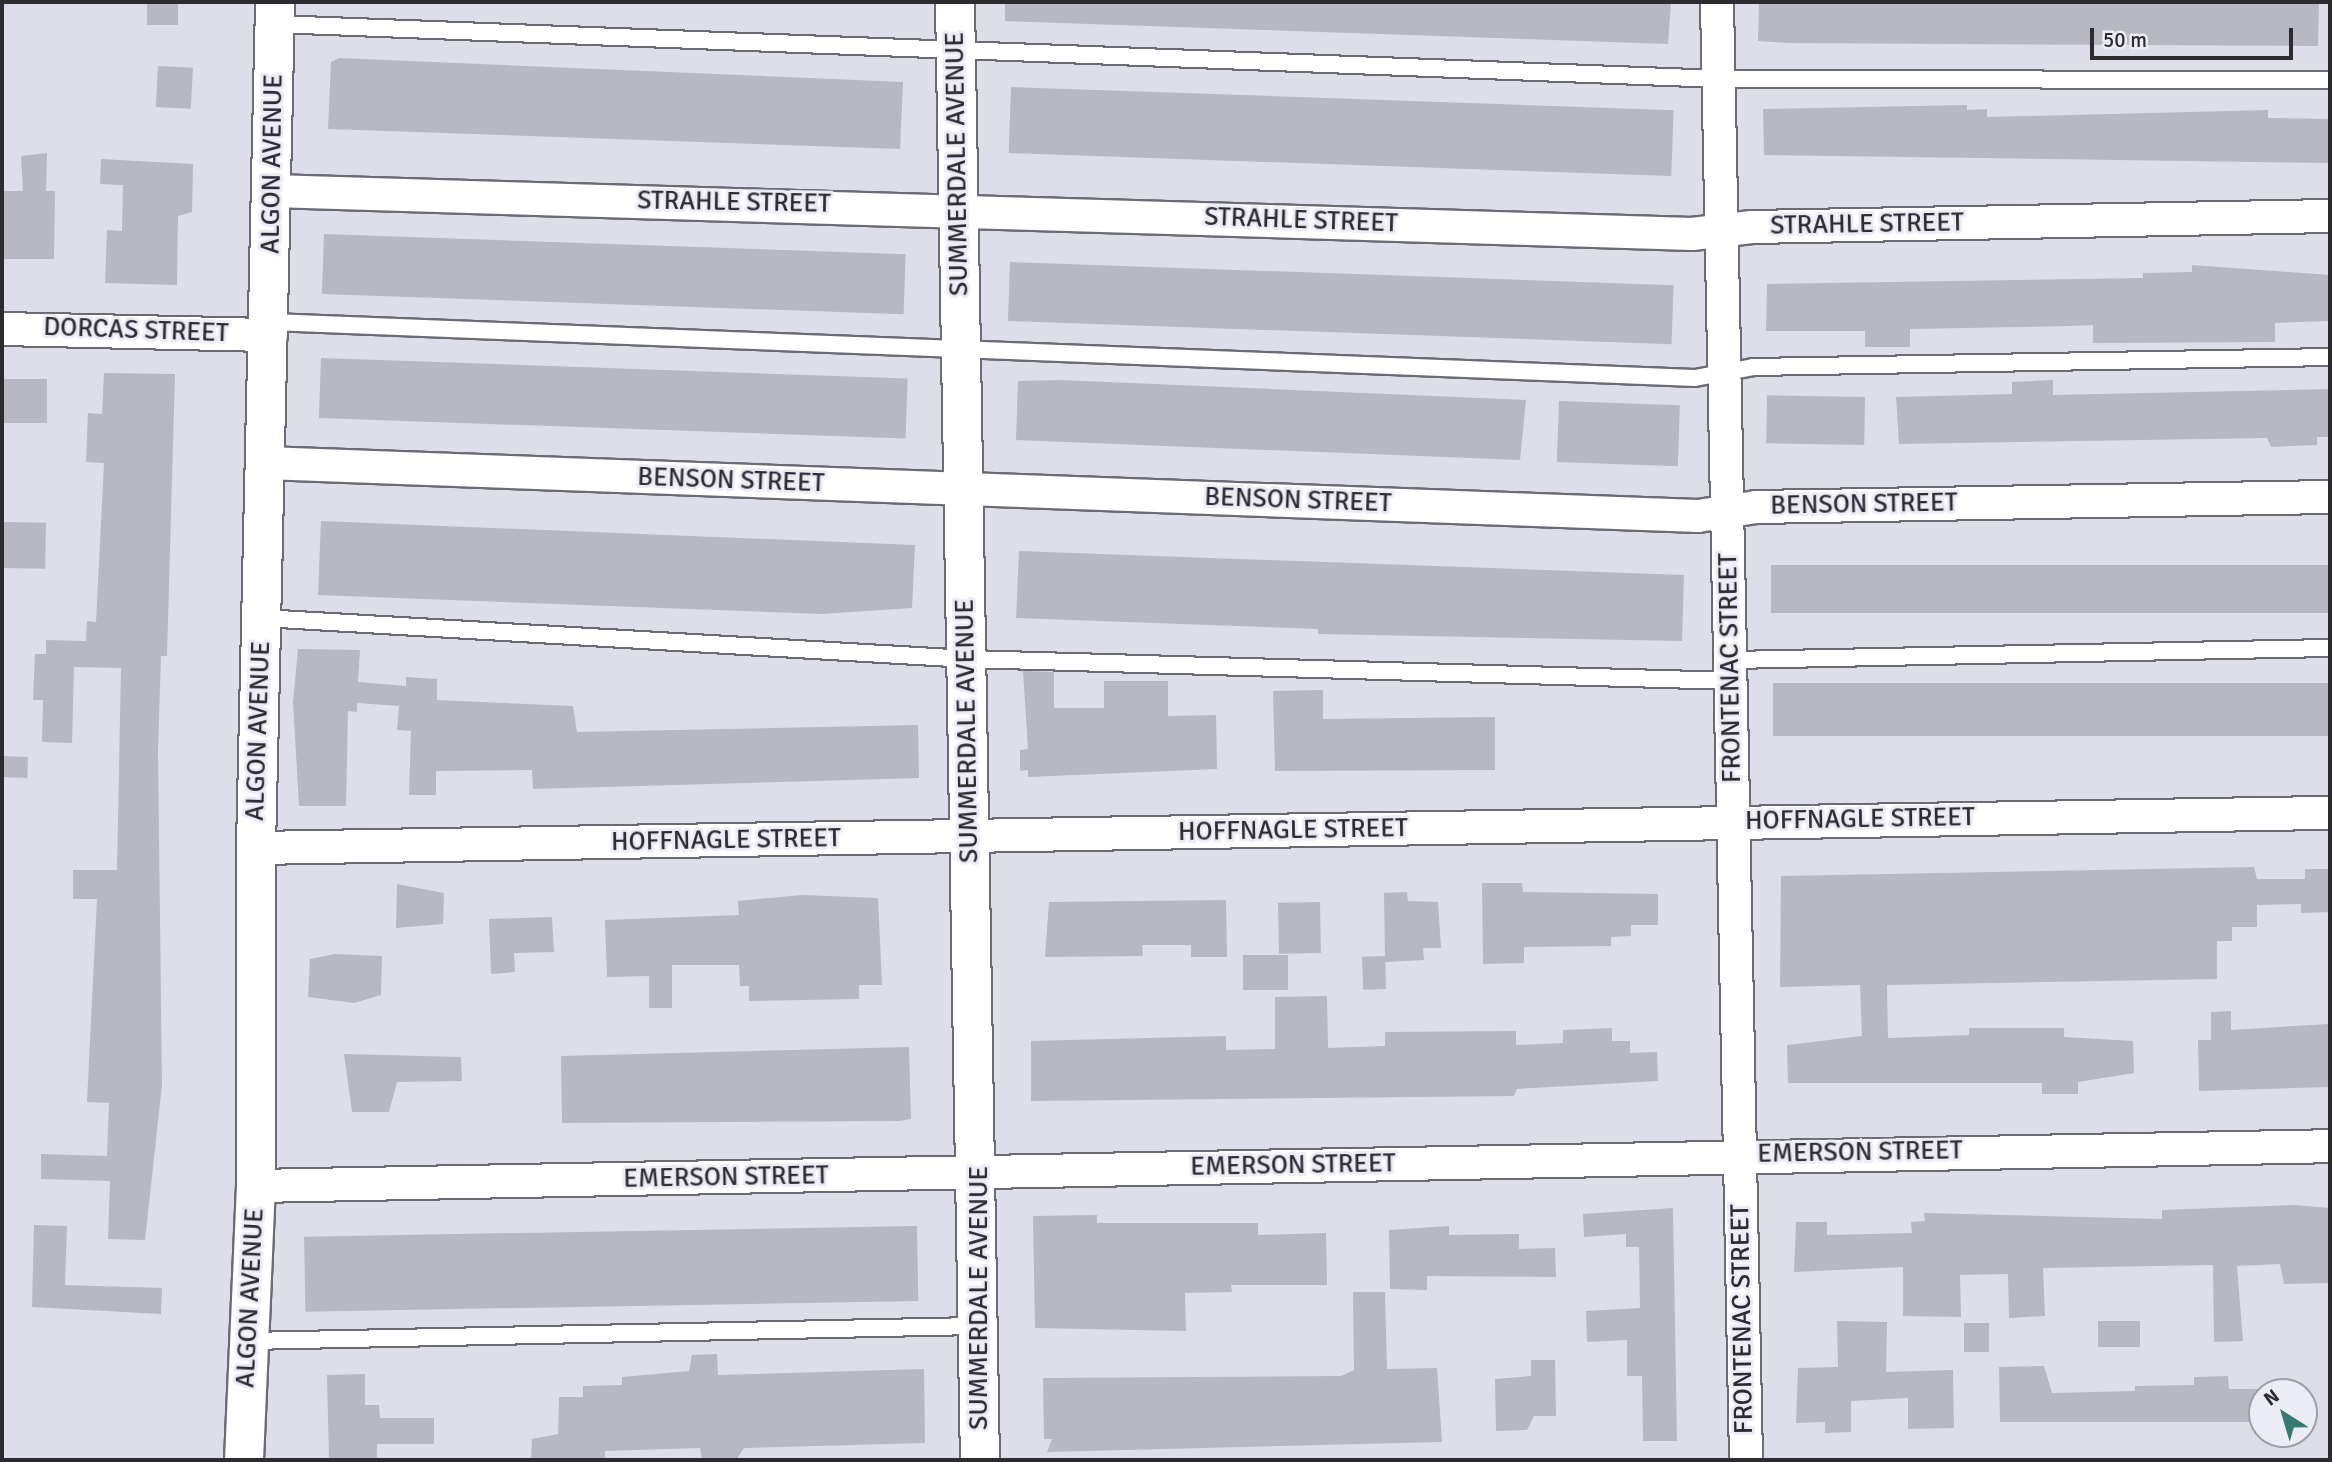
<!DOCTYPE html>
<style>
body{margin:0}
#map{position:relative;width:2332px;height:1462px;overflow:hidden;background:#dedeea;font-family:Signika,sans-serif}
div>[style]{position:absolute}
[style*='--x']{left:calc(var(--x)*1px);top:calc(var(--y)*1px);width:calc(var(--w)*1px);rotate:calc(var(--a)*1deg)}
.building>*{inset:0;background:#b8b8c3;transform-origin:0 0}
.roads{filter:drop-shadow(2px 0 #6b6b75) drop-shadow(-2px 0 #6b6b75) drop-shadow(0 2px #6b6b75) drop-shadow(0 -2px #6b6b75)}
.lane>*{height:16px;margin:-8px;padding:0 8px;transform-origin:8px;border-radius:8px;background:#fff}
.street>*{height:32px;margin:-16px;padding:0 16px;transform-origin:16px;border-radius:16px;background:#fff}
.secondary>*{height:38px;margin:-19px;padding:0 19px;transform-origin:19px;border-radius:19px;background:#fff}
span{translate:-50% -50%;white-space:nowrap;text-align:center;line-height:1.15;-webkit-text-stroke:6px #ececf7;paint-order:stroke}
.street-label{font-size:26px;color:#2b2b30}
.frame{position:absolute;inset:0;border:4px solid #2b2b30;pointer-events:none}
.north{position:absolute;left:2248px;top:1378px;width:70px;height:70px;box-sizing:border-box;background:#ececf7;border:2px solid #9f9fa7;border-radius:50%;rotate:323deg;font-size:19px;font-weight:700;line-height:28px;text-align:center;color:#2b2b30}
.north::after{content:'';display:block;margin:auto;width:24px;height:32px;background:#357b73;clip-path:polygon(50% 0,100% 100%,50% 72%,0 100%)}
.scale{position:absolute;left:2090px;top:28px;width:203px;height:32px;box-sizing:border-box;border:4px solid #2b2b30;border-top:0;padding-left:9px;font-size:21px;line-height:24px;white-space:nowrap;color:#2b2b30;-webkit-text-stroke:5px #ececf7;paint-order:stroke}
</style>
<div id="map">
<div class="building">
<i style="left:147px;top:2px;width:31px;height:23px"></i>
<i style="clip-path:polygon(1005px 2px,1671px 2px,1668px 44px,1005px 21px)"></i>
<i style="clip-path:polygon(1759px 2px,2319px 2px,2318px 46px,1788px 43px,1758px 41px)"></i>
<i style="clip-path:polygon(339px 58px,903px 82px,900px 149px,328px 129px,331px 62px)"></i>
<i style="left:158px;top:66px;width:35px;height:41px;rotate:3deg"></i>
<i style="left:1011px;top:87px;width:663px;height:66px;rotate:2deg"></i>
<i style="clip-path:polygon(1967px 105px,1967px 110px,1987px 109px,1987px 117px,2268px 110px,2268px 118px,2330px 119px,2330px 163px,1764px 155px,1763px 109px)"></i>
<i style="clip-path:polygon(47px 153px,46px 191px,55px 191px,54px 259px,3px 259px,4px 191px,23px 191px,21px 156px)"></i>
<i style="clip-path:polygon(101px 159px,193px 164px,192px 212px,178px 216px,177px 285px,105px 283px,107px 230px,122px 231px,123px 185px,100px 184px)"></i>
<i style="left:324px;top:234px;width:582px;height:60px;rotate:2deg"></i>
<i style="left:1010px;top:262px;width:664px;height:59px;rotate:2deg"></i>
<i style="clip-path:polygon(2192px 265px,2330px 275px,2330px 321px,2275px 323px,2275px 342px,2093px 343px,2093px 325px,2071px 326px,1910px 329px,1910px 347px,1865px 347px,1865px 331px,1766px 331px,1767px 284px,2143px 278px,2143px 273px,2192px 272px)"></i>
<i style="left:321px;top:358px;width:587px;height:60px;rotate:2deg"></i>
<i style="clip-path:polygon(104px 373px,175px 374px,167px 656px,161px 656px,158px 750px,162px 1085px,145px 1240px,108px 1239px,110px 1181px,41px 1179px,41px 1154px,107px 1156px,109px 1103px,87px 1102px,97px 899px,73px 899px,73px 870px,117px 870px,121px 668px,74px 667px,72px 743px,42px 742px,43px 700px,33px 700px,35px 654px,46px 654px,46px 640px,86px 641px,87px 621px,96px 622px,104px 463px,86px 462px,88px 413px,102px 414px)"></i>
<i style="left:2px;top:379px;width:45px;height:44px"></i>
<i style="clip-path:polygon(1061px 380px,1526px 400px,1520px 460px,1016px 440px,1018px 381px)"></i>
<i style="clip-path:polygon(2053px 380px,2053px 395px,2330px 389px,2330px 437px,2317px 437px,2317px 445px,2271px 447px,2267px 438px,1899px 444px,1896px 397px,2012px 394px,2012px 382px)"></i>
<i style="left:1865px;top:397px;width:48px;height:98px;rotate:91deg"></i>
<i style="left:1559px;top:401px;width:121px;height:61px;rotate:2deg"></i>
<i style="clip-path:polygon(321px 521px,915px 545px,912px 608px,821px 614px,318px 595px)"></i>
<i style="left:2px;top:522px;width:44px;height:46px;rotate:1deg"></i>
<i style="clip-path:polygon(1019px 551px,1684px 575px,1682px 641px,1318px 634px,1318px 629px,1016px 618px)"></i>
<i style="left:2330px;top:565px;width:48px;height:559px;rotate:90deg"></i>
<i style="clip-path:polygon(298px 649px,360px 650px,358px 682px,406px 686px,406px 677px,437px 679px,437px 700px,573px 706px,577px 732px,918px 725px,919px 778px,533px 789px,532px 770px,436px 771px,436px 795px,409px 795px,411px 731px,397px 730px,399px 706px,357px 703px,357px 712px,348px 711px,346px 806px,299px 806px,293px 702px)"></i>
<i style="clip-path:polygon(1023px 671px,1054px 672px,1054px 708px,1104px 708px,1104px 681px,1168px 681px,1168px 716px,1216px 715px,1217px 769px,1028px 777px,1028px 770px,1020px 771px,1020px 750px,1028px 749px)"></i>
<i style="left:2330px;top:683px;width:53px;height:557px;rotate:90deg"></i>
<i style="clip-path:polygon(1323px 690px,1323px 719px,1495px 717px,1495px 770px,1275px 771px,1273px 691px)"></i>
<i style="left:2px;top:756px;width:26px;height:21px;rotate:2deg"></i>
<i style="clip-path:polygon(2254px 867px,2257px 879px,2305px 879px,2305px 869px,2330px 869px,2330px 912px,2301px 913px,2301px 904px,2257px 905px,2257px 927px,2232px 927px,2232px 941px,2217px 941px,2217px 979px,1887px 985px,1888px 1038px,1969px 1035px,1969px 1028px,2064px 1028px,2064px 1037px,2133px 1041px,2134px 1073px,2078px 1082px,2078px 1094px,2042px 1094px,2042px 1083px,1788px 1083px,1787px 1045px,1862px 1036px,1860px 985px,1780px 987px,1781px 876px)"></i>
<i style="clip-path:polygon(1482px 883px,1522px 883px,1523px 892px,1658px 894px,1658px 925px,1631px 925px,1631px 936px,1611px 937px,1611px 946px,1524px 947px,1524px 963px,1483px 964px)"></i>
<i style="clip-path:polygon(397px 884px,444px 893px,443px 924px,396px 928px)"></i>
<i style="clip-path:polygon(1407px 892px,1408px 901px,1438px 902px,1441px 948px,1423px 948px,1424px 960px,1385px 962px,1384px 893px)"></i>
<i style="clip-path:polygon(802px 895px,878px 898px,882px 985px,859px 985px,859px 999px,749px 1001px,749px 986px,740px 986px,739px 965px,672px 965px,672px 1008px,649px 1008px,649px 976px,607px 977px,605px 920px,739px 915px,738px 901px)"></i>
<i style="clip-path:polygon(1226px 900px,1227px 957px,1191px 957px,1191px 945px,1142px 945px,1143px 956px,1045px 957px,1049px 902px)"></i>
<i style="left:1320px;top:902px;width:51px;height:42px;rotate:89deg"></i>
<i style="clip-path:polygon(552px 917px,554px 952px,514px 953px,515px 972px,491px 974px,489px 919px)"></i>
<i style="clip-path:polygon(335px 954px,382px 956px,381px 995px,354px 1003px,308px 997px,310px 959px)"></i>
<i style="left:1243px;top:955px;width:45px;height:35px"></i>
<i style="left:1385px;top:956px;width:33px;height:23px;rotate:88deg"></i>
<i style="clip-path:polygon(1327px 996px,1328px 1048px,1385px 1046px,1385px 1032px,1516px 1031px,1516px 1045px,1563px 1043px,1563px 1030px,1612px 1028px,1612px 1041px,1630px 1041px,1630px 1053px,1657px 1052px,1658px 1081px,1517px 1089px,1514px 1096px,1031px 1101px,1031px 1041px,1226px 1036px,1226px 1050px,1275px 1049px,1275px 997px)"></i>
<i style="clip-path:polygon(2231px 1011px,2231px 1030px,2328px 1024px,2330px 1087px,2199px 1091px,2198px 1040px,2211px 1040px,2211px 1012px)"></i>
<i style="clip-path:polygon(909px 1047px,911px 1119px,899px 1121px,562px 1123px,561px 1056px)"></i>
<i style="clip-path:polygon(344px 1054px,461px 1057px,462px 1081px,397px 1082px,389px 1112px,352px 1112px)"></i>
<i style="clip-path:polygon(2295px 1205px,2330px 1208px,2330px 1283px,2284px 1284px,2280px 1264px,2237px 1266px,2243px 1341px,2214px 1342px,2213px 1265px,2043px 1268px,2045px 1316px,2009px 1318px,2008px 1274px,1960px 1275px,1961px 1317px,1903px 1316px,1903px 1267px,1794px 1272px,1796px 1222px,1827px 1222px,1827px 1235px,1912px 1233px,1911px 1222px,1925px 1221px,1924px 1213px,2162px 1219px,2162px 1210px)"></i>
<i style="clip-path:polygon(1673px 1208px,1677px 1441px,1643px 1441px,1642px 1376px,1627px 1376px,1627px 1340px,1587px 1342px,1586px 1311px,1640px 1308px,1639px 1247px,1626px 1247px,1626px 1234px,1584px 1237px,1583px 1214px)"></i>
<i style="clip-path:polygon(1097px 1215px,1097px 1223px,1258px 1223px,1258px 1235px,1326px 1233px,1327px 1285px,1231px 1285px,1232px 1292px,1185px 1293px,1186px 1331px,1035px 1328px,1033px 1216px)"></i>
<i style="clip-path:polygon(34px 1225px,67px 1226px,65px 1285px,162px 1288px,161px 1314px,32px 1307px)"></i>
<i style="left:917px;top:1226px;width:75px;height:613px;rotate:89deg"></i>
<i style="clip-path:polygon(1449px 1226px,1449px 1235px,1519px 1234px,1519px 1249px,1555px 1248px,1556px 1277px,1427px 1276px,1427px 1290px,1390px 1289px,1389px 1230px)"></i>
<i style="clip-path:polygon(1353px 1292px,1385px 1292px,1387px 1369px,1437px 1368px,1442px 1442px,1047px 1452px,1052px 1439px,1044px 1439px,1043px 1378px,1341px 1376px,1354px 1370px)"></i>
<i style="clip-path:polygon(1837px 1321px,1887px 1322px,1886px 1372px,1953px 1370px,1954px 1428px,1908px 1429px,1908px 1398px,1851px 1401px,1851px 1432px,1825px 1433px,1825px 1422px,1796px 1423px,1798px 1368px,1838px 1367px)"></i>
<i style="left:2098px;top:1321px;width:42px;height:26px"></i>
<i style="left:1964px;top:1323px;width:25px;height:29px"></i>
<i style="clip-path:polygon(717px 1354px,718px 1375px,924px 1369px,925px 1443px,744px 1448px,736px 1460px,702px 1460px,700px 1448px,605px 1451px,605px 1460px,531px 1460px,532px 1439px,558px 1434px,559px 1397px,583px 1397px,583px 1386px,622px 1385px,622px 1377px,689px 1371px,692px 1355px)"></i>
<i style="clip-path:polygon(1531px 1360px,1555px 1360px,1556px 1416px,1534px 1416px,1527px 1430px,1496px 1431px,1495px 1379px,1531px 1376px)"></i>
<i style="clip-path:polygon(2044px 1366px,2052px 1393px,2135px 1391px,2135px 1386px,2194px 1385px,2194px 1377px,2228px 1376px,2229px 1389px,2262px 1389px,2262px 1422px,2000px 1422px,1999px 1367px)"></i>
<i style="clip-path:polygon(365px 1374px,365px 1405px,379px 1405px,380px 1418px,434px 1418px,434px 1444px,377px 1444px,377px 1460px,329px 1460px,327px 1375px)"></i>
</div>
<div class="roads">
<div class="lane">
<i style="--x:275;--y:24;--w:1445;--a:2.18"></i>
<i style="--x:1719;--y:79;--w:611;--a:0.09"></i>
<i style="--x:271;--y:322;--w:1425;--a:2.25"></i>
<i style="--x:1695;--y:378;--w:59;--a:-10.7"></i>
<i style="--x:1753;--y:367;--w:577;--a:-0.99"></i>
<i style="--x:262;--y:618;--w:707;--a:3.32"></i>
<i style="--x:968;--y:659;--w:763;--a:1.65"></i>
<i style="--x:1731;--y:660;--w:599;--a:-1.15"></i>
<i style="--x:248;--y:1341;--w:729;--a:-1.18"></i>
</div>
<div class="street">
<i style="--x:1717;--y:2;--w:1458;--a:88.86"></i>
<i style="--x:272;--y:191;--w:1421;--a:1.73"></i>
<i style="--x:1692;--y:234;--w:60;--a:-6.7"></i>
<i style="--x:1752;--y:227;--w:578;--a:-1.09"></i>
<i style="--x:2;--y:329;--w:269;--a:1.3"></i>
<i style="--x:265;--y:463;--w:1434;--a:2.12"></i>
<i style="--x:1698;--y:516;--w:59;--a:-8.8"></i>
<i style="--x:1756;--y:507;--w:574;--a:-1"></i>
<i style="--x:256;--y:848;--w:2074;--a:-0.97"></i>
<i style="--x:256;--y:1186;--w:2074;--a:-1.1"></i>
</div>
<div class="secondary">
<i style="--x:955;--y:2;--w:1458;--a:89.02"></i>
<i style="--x:244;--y:1460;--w:274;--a:-87.5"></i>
<i style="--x:256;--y:1186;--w:338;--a:-90"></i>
<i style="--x:256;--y:848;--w:846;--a:-88.71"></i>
</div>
</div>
<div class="street-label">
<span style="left:273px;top:164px;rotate:-89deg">ALGON AVENUE</span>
<span style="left:958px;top:164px;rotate:-91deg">SUMMERDALE AVENUE</span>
<span style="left:734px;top:203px;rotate:1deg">STRAHLE STREET</span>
<span style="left:1301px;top:221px;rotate:2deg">STRAHLE STREET</span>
<span style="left:1867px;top:225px;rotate:-1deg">STRAHLE STREET</span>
<span style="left:136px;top:331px;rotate:2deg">DORCAS STREET</span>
<span style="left:731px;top:481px;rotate:2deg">BENSON STREET</span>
<span style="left:1298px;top:501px;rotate:2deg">BENSON STREET</span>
<span style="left:1864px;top:505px;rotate:-1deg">BENSON STREET</span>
<span style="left:1731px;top:668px;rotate:-91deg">FRONTENAC STREET</span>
<span style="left:259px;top:731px;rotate:-88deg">ALGON AVENUE</span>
<span style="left:968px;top:731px;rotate:-91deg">SUMMERDALE AVENUE</span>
<span style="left:1860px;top:820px;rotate:-1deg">HOFFNAGLE STREET</span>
<span style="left:1293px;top:831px;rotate:-1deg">HOFFNAGLE STREET</span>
<span style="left:726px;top:841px;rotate:-1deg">HOFFNAGLE STREET</span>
<span style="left:1860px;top:1153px;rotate:-1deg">EMERSON STREET</span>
<span style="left:1293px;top:1166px;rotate:-1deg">EMERSON STREET</span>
<span style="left:726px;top:1178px;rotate:-1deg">EMERSON STREET</span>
<span style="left:251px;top:1298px;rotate:-87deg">ALGON AVENUE</span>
<span style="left:980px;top:1298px;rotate:-90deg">SUMMERDALE AVENUE</span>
<span style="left:1743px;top:1319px;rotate:-91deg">FRONTENAC STREET</span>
</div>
<div class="frame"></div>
<div class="north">N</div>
<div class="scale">50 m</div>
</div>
